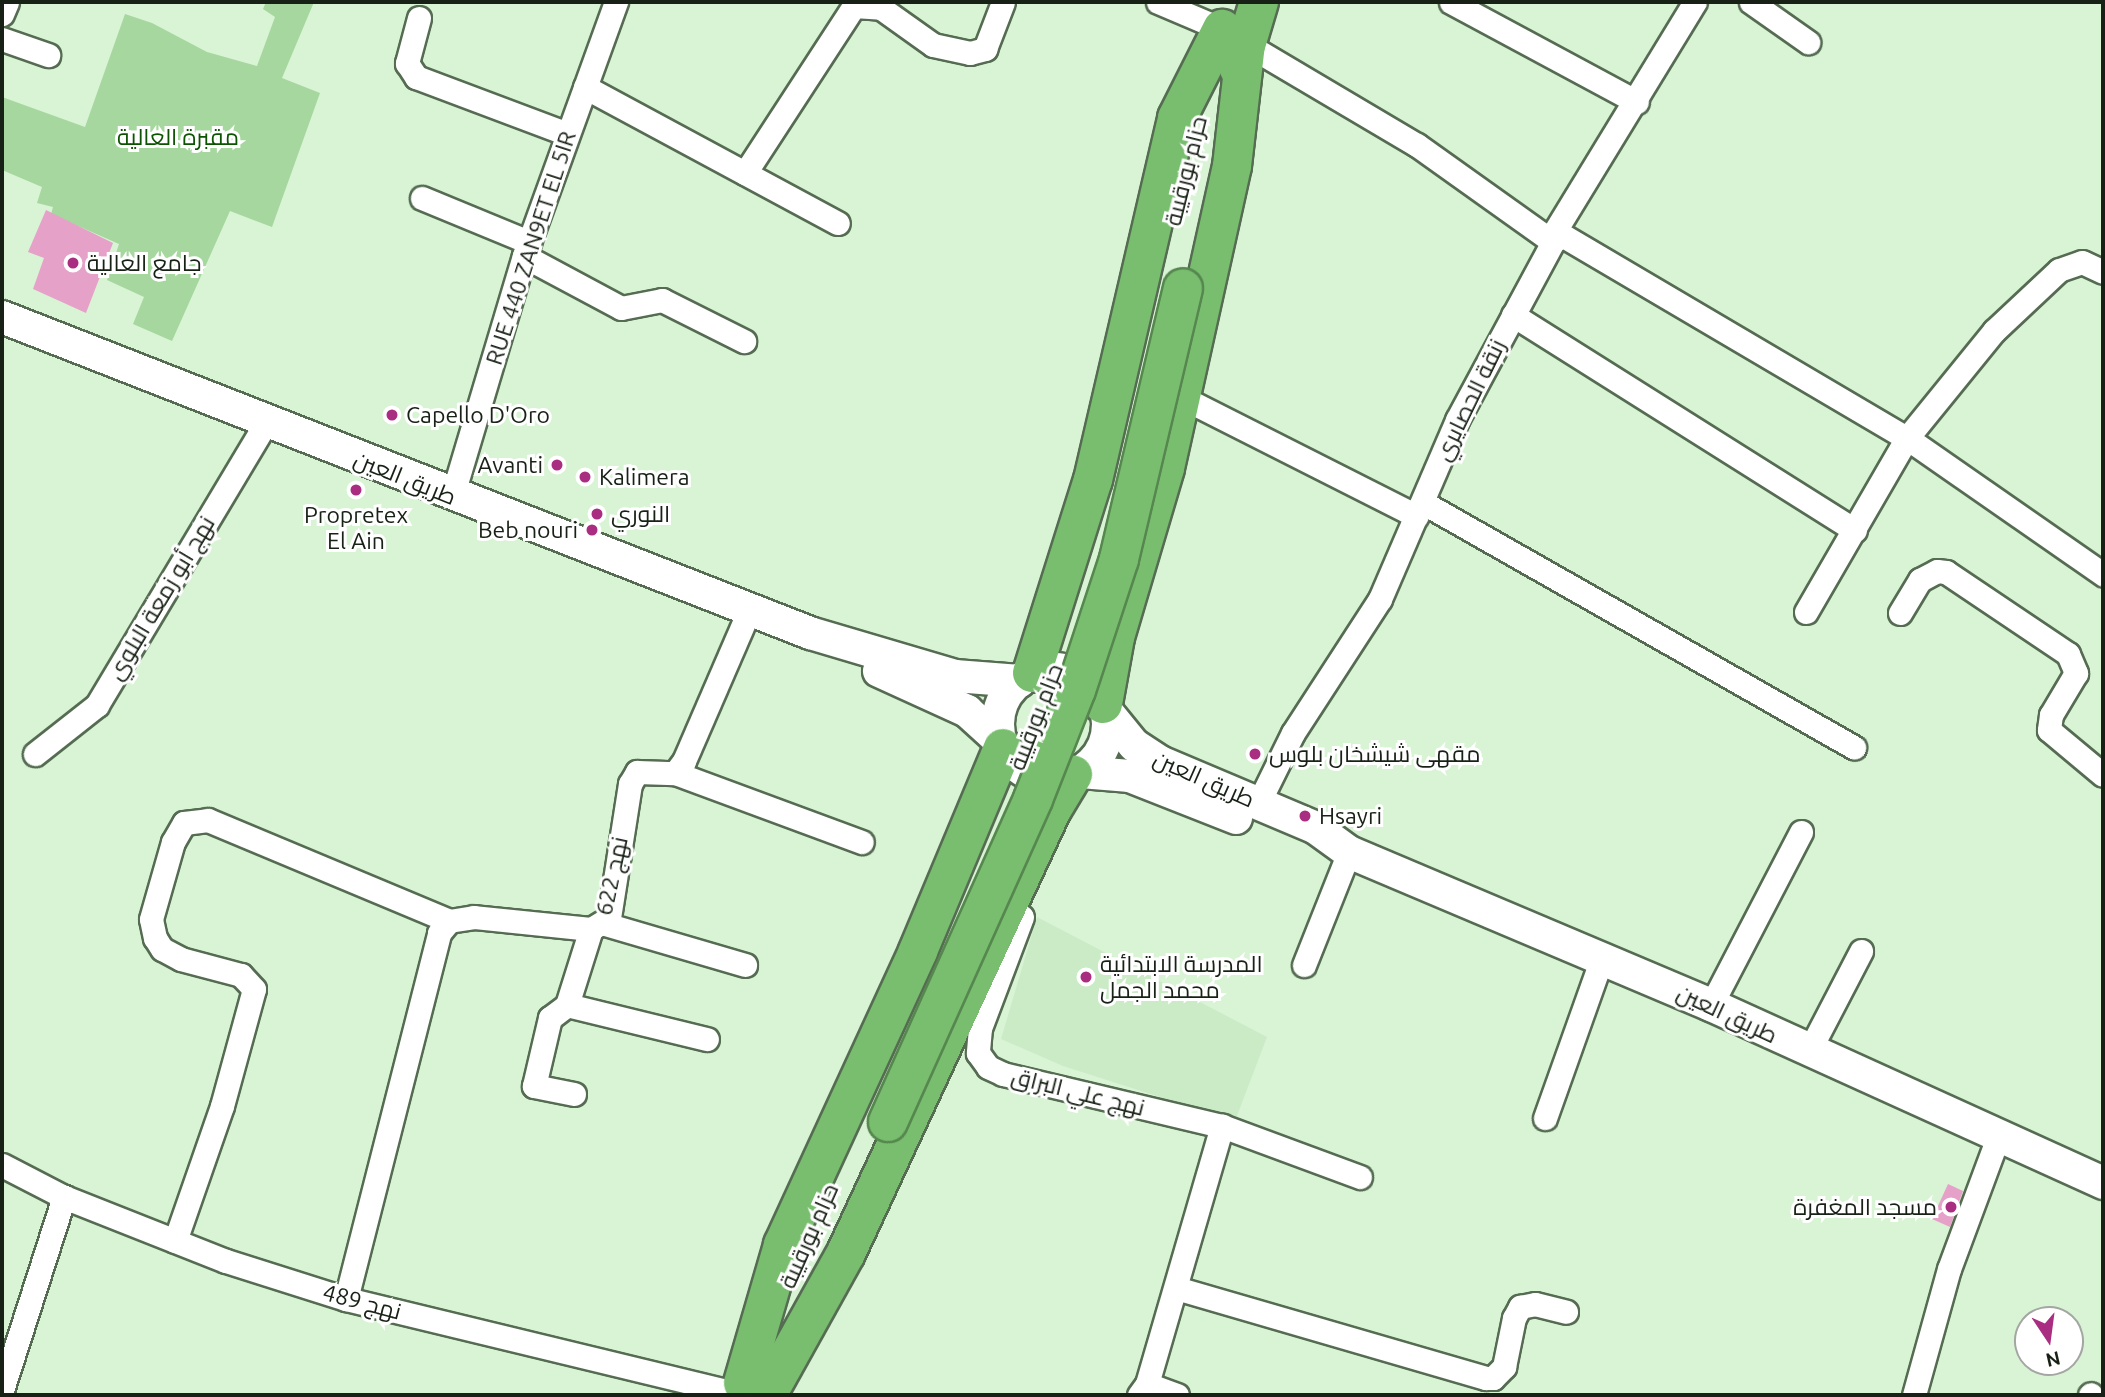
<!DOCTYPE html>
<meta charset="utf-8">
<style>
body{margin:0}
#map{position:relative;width:2105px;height:1397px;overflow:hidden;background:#d9f3d5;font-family:Ubuntu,Cairo,sans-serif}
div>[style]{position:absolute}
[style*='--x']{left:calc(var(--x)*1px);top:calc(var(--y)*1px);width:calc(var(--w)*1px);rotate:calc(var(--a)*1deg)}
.built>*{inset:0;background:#cbebc7}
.green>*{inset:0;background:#a6d79f}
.building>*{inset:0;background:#e6a1c9}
.roads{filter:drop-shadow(2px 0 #556c52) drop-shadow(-2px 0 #556c52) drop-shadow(0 2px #556c52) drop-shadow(0 -2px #556c52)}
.street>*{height:23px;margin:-11.5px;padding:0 11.5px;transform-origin:11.5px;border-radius:11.5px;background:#fff}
.secondary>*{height:32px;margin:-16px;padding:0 16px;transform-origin:16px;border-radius:16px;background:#fff}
.secondary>.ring{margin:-16px;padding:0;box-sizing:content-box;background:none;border:32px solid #fff;border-radius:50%}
.highway>*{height:38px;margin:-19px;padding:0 19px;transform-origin:19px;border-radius:19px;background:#78be6e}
.bridges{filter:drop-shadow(2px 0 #56874f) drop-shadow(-2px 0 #56874f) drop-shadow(0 2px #56874f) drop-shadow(0 -2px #56874f)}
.highway-bridge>*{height:38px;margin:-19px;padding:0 19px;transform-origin:19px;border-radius:19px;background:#78be6e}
.dots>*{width:19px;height:19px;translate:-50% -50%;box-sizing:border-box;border:4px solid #fff;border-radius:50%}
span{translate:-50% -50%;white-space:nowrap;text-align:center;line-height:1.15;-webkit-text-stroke:6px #fff;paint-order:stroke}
.park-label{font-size:23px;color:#0c5302}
.street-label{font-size:23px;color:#182116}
.poi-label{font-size:23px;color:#182116}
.left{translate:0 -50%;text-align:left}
.right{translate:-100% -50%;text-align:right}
.frame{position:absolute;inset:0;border:4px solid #182116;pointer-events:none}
.north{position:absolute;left:2014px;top:1306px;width:70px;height:70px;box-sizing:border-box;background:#fff;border:2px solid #a3a6a2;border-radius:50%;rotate:167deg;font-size:19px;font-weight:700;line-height:28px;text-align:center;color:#182116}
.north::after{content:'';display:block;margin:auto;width:24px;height:32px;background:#a92e81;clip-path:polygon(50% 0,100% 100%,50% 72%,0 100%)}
</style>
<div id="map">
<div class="built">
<i style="clip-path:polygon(1037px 917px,1267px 1037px,1235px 1121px,1063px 1066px,1001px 1039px)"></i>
</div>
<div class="green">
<i style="clip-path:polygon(266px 2px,314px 2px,282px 78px,320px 93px,272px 227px,230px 211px,172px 341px,133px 324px,144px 297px,107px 280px,119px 244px,51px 214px,53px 207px,37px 203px,42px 187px,2px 170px,2px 97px,85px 127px,125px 14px,152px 23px,207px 52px,257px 66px,275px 17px,263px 9px)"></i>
</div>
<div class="building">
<i style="clip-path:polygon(46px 210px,113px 243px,86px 313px,33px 289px,44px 258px,28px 252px)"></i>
<i style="clip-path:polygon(1948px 1184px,1963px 1191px,1950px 1227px,1932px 1219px)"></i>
</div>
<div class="roads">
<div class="street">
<i style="--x:1158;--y:2;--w:69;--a:22.9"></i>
<i style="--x:1451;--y:2;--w:211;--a:28.3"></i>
<i style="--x:1751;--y:2;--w:70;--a:35.1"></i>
<i style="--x:2;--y:14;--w:13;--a:-67"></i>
<i style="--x:419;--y:18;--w:47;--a:104.9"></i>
<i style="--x:407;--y:63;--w:17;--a:57"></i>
<i style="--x:416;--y:77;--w:162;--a:20.6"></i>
<i style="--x:2;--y:39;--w:49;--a:19.2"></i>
<i style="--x:1246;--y:44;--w:199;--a:30.6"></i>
<i style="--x:1417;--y:145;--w:167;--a:35.5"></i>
<i style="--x:585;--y:87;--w:287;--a:28.3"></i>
<i style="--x:745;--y:173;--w:199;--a:-56.9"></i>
<i style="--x:854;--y:6;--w:27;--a:4"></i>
<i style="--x:881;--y:8;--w:64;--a:35.4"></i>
<i style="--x:933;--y:45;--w:38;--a:12"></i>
<i style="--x:970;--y:53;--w:16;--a:-15"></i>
<i style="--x:985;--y:49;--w:50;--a:-69"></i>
<i style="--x:422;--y:198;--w:116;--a:22.4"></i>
<i style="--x:1555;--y:231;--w:408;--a:30.5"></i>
<i style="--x:1907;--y:438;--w:239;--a:34.8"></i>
<i style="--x:524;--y:256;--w:110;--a:28.2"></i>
<i style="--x:621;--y:308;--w:42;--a:-11"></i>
<i style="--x:662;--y:300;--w:92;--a:26.6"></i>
<i style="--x:1513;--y:315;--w:404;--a:32.2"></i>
<i style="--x:1181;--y:397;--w:264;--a:26.8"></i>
<i style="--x:452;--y:497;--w:252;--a:-73.4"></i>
<i style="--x:524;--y:256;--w:270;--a:-70.1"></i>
<i style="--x:1422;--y:502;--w:497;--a:29.6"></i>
<i style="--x:1806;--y:612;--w:201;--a:-59.9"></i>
<i style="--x:1907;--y:438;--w:138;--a:-50.9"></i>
<i style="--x:1994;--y:331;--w:89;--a:-43.2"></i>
<i style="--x:2059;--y:270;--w:24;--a:-19"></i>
<i style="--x:2082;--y:262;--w:23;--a:25"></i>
<i style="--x:1900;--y:613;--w:39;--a:-59"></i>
<i style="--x:1920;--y:580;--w:19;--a:-28"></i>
<i style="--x:1937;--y:571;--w:9;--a:6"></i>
<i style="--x:1946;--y:572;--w:147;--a:33.9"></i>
<i style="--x:2068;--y:654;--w:21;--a:67"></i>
<i style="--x:2076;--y:673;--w:49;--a:120.8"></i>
<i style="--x:2051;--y:715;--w:15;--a:98"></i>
<i style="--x:2049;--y:730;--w:70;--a:39.8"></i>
<i style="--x:35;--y:754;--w:79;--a:-38.3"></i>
<i style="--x:97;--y:705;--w:329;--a:-59.1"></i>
<i style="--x:675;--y:773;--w:199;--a:20.3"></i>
<i style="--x:1258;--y:804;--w:79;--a:-63.8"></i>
<i style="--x:1293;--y:733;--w:160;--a:-57"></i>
<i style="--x:1380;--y:599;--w:195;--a:-66.7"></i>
<i style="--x:1457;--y:420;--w:202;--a:-61.7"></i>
<i style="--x:1553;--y:242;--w:11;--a:-80"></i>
<i style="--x:1555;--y:231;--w:268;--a:-58.6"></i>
<i style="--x:1008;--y:905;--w:18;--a:41"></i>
<i style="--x:1022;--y:917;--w:119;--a:110.7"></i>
<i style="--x:980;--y:1028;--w:25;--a:95"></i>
<i style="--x:978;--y:1053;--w:17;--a:54"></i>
<i style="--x:988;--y:1067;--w:17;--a:25"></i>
<i style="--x:1003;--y:1074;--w:225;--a:13.4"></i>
<i style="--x:1222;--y:1126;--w:147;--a:20.3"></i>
<i style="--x:605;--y:924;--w:146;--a:16.3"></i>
<i style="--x:1304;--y:965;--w:122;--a:-68.3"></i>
<i style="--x:567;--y:1005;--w:144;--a:13.7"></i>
<i style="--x:1711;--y:1005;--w:195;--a:-62.5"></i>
<i style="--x:1808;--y:1053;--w:115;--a:-62.5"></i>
<i style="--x:574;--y:1094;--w:41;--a:-168.7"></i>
<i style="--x:534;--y:1086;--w:70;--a:-76.8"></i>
<i style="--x:550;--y:1018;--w:21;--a:-37"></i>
<i style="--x:567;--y:1005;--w:80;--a:-72.5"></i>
<i style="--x:591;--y:929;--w:21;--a:-31"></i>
<i style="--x:609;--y:918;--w:136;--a:-81.1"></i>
<i style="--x:630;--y:784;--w:14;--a:-60"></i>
<i style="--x:637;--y:772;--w:38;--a:2"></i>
<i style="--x:675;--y:773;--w:15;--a:-53"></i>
<i style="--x:684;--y:761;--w:163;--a:-66.6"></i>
<i style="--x:1545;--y:1118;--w:170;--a:-70.4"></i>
<i style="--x:2;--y:1165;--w:70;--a:27.3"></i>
<i style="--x:64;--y:1197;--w:174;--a:21.6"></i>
<i style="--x:226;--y:1261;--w:126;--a:17.6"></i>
<i style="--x:346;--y:1299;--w:403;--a:13.6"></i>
<i style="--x:175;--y:1241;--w:143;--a:-70.8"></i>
<i style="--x:222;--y:1106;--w:121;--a:-74.7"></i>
<i style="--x:254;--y:989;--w:19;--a:-133"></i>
<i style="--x:241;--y:975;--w:62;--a:-165.1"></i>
<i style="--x:181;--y:959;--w:21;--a:-152"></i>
<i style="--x:162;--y:949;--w:13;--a:-122"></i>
<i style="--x:155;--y:938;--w:19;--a:-102"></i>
<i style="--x:151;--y:919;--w:80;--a:-74.1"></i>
<i style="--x:173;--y:842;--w:22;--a:-60"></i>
<i style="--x:184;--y:823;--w:24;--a:-7"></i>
<i style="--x:208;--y:820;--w:261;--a:22.7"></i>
<i style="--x:1176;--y:1288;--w:323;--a:16.2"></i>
<i style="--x:1486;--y:1378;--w:7;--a:0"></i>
<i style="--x:1493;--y:1378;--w:16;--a:-45"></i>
<i style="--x:1504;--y:1367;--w:50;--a:-78.5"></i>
<i style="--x:1514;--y:1318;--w:13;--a:-61"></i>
<i style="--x:1520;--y:1307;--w:15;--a:-11"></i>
<i style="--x:1535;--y:1304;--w:32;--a:14"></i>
<i style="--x:346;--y:1299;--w:378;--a:-75.7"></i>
<i style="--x:439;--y:933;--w:16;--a:-50"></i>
<i style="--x:449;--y:921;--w:25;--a:-9"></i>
<i style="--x:474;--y:917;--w:118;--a:5.9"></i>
<i style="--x:1147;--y:1384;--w:32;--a:20"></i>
<i style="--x:2;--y:1390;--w:203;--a:-72.2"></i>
<i style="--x:1139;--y:1395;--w:14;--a:-54"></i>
<i style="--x:1147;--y:1384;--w:269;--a:-73.8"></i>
<i style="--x:1914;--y:1395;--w:131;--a:-74.5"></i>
<i style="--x:1949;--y:1269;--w:141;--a:-69.6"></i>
<i style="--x:2090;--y:1395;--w:1;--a:-45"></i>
</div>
<div class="secondary">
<i style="--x:2;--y:317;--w:868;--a:21.36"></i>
<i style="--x:810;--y:633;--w:151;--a:16.5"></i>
<i style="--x:955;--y:676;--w:65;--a:4.4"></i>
<i class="ring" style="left:998px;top:669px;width:78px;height:78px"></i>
<i style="--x:879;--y:671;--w:97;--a:24.4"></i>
<i style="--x:967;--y:711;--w:45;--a:42.3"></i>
<i style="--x:1107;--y:712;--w:43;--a:50.7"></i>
<i style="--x:1134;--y:745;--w:31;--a:33"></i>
<i style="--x:1160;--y:762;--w:169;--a:22.9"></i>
<i style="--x:1316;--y:828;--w:41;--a:36"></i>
<i style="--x:1349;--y:852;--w:393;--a:22.9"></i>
<i style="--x:1711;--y:1005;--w:431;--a:24.4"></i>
<i style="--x:1081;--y:772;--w:49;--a:4.7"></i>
<i style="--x:1130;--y:776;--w:114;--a:21.6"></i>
</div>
<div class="highway">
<i style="--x:1239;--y:69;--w:70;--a:-73.4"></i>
<i style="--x:1032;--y:673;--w:202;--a:-72.5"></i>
<i style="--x:1093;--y:480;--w:372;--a:-76.9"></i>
<i style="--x:1177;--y:118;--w:100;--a:-63.2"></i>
<i style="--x:1103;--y:704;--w:68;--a:-79.8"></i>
<i style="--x:1115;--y:637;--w:176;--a:-73.5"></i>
<i style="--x:1165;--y:468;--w:309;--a:-77.5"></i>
<i style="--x:1232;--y:166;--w:123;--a:-83.5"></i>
<i style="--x:743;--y:1383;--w:144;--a:-73.8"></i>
<i style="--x:783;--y:1245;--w:324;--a:-65.3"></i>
<i style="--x:918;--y:951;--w:220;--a:-67.3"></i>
<i style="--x:767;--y:1395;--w:162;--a:-60.9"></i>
<i style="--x:846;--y:1253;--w:491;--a:-65.1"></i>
<i style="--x:1053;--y:808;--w:39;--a:-59"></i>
</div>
</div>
<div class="bridges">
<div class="highway-bridge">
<i style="--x:888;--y:1122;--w:354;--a:-65.8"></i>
<i style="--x:1033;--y:799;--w:117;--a:-68.5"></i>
<i style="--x:1076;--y:690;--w:138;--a:-71.8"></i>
<i style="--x:1119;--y:559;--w:278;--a:-76.7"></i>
</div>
</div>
<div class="dots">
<i style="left:73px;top:263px;background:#a92e81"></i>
<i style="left:392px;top:415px;background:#a92e81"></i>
<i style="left:557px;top:465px;background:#a92e81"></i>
<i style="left:585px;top:477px;background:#a92e81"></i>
<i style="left:356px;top:490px;background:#a92e81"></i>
<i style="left:597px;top:514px;background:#a92e81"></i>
<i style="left:592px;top:530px;background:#a92e81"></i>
<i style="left:1255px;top:754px;background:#a92e81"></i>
<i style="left:1305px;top:816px;background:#a92e81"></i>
<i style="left:1086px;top:977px;background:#a92e81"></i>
<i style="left:1951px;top:1207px;background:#a92e81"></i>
</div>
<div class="park-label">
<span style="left:178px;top:137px">مقبرة العالية</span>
</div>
<div class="street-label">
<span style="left:1186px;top:171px;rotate:-76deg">حزام بورقيبة</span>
<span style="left:531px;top:248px;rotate:-72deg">RUE 440 ZAN9ET EL 5IR</span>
<span style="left:1470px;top:400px;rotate:-64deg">زنقة الحصايري</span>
<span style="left:405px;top:478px;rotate:22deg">طريق العين</span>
<span style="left:161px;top:598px;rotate:-59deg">نهج أبو زمعة البلوي</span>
<span style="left:1036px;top:717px;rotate:-69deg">حزام بورقيبة</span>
<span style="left:1204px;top:779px;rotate:24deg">طريق العين</span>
<span style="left:612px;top:876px;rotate:-78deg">نهج 622</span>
<span style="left:1727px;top:1014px;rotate:25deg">طريق العين</span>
<span style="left:1078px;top:1092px;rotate:14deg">نهج علي البراق</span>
<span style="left:809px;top:1236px;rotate:-66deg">حزام بورقيبة</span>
<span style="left:362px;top:1302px;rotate:15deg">نهج 489</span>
</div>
<div class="poi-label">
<span class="left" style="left:87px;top:263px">جامع العالية</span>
<span class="left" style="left:406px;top:415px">Capello D'Oro</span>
<span class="right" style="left:543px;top:465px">Avanti</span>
<span class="left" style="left:599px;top:477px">Kalimera</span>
<span class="left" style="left:611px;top:514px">النوري</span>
<span style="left:356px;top:528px">Propretex<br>El Ain</span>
<span class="right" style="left:578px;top:530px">Beb nouri</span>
<span class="left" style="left:1269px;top:754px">مقهى شيشخان بلوس</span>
<span class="left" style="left:1319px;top:816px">Hsayri</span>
<span class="left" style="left:1100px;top:977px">المدرسة الابتدائية<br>محمد الجمل</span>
<span class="right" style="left:1937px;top:1207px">مسجد المغفرة</span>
</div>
<div class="frame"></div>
<div class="north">N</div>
</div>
